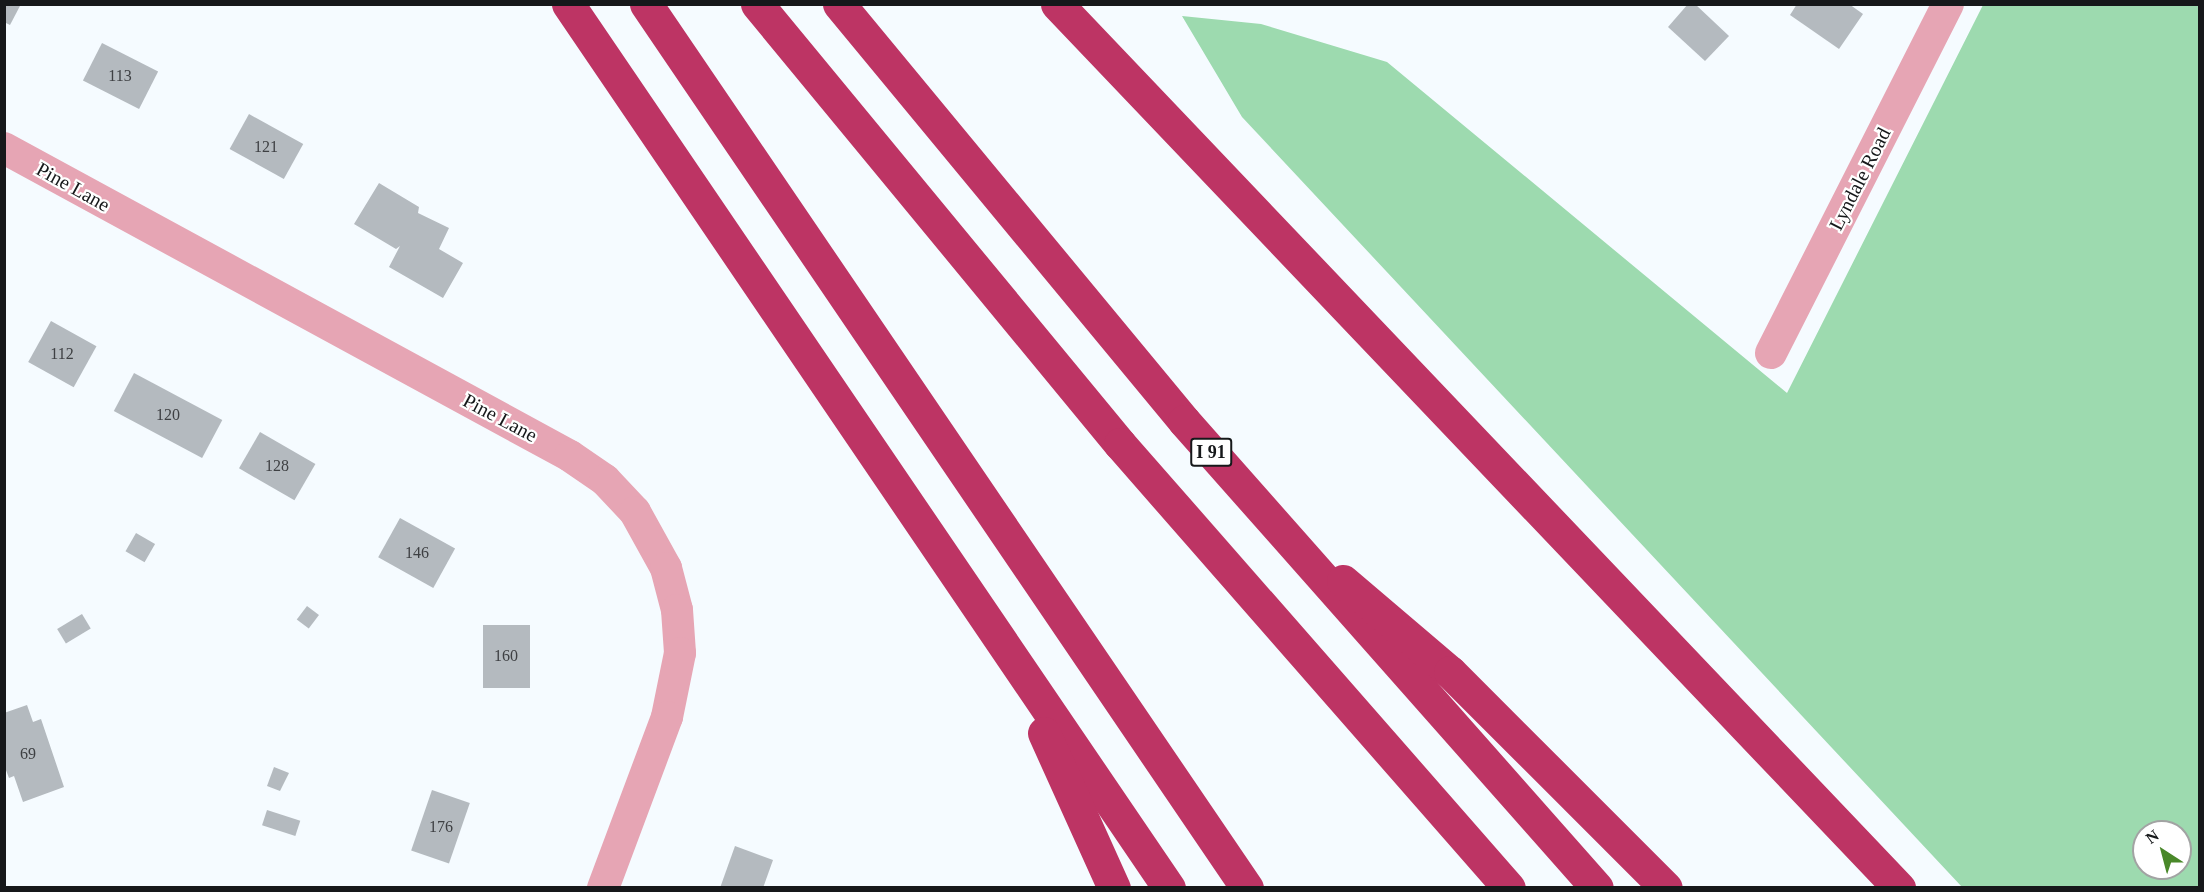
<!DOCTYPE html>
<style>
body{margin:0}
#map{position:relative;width:2204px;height:892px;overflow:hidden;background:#f5fbff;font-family:"Times New Roman",serif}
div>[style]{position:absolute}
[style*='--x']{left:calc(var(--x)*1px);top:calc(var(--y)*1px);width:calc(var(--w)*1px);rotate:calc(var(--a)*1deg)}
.green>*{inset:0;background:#9ddaaf}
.building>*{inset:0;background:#b4babf;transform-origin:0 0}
.minor>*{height:32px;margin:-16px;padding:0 16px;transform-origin:16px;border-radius:16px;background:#e6a5b4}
.motorway>*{height:33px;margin:-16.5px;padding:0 16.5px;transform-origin:16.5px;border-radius:16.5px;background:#bd3464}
span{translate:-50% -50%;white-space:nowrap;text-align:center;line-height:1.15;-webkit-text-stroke:4.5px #fff;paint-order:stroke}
.number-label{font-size:16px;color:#3e4043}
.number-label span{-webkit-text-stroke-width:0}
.shield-label span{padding:2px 4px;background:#fff;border:2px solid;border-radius:4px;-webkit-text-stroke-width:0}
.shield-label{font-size:18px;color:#16181a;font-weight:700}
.street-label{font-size:20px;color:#16181a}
.frame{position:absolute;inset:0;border:6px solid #16181a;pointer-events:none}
.north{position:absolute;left:2132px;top:820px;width:60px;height:60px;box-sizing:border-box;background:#fff;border:2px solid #a2a3a3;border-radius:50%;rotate:324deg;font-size:16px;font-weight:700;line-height:24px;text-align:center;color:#16181a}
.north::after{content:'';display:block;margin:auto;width:21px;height:27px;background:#498829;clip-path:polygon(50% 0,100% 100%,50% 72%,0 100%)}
</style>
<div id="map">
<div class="green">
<i style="clip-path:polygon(evenodd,1983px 5px,2199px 5px,2199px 887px,1962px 887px,1242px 117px,1182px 16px,1261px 24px,1387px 62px,1787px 393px,1983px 5px,2144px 832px,2180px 832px,2180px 868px,2144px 868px,2144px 832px)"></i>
</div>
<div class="building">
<i style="clip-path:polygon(4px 4px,21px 4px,10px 25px,4px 22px)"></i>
<i style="clip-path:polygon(1688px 4px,1695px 4px,1729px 36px,1705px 61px,1668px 27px)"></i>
<i style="clip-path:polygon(1797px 4px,1849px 4px,1863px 14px,1839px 49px,1790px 15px)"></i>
<i style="left:102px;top:43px;width:63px;height:42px;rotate:27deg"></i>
<i style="left:249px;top:114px;width:62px;height:40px;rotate:29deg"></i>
<i style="clip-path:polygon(379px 183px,419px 207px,418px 213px,449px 228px,439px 249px,463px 263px,443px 298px,389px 267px,400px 246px,396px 249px,354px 224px)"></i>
<i style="left:51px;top:321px;width:52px;height:47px;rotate:29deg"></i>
<i style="left:134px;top:373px;width:100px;height:43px;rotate:28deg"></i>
<i style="left:260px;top:432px;width:64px;height:42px;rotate:30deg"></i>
<i style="left:400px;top:518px;width:63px;height:45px;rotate:29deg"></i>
<i style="left:136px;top:533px;width:22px;height:21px;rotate:30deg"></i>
<i style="left:307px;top:606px;width:15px;height:17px;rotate:37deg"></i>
<i style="left:82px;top:614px;width:17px;height:29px;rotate:59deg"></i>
<i style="left:483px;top:625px;width:47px;height:63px"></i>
<i style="clip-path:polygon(27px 705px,33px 722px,41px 719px,64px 787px,23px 802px,14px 776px,9px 778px,4px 765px,4px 713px)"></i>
<i style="clip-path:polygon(274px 767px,289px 773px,280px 791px,267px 786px)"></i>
<i style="left:432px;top:790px;width:40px;height:64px;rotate:19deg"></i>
<i style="left:267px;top:810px;width:35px;height:16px;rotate:18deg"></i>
<i style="clip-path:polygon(735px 846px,773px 860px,763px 888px,720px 888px)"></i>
</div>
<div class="minor">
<i style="--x:4;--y:148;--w:644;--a:28.55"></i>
<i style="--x:570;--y:456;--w:42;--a:34.4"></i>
<i style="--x:605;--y:480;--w:44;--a:46.8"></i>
<i style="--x:635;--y:512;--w:64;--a:61"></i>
<i style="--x:666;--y:568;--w:43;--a:75.3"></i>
<i style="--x:677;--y:610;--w:43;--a:86"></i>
<i style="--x:680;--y:653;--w:65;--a:101.5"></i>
<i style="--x:667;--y:717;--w:183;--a:110.5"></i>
<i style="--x:1771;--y:353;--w:391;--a:-63.1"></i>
</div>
<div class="motorway">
<i style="--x:568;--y:4;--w:1069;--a:55.79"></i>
<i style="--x:646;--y:4;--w:1069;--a:55.79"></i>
<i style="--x:757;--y:4;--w:570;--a:50.48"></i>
<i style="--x:1120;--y:444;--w:590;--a:48.78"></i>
<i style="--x:839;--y:4;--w:541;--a:50.4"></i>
<i style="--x:1184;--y:421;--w:623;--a:48.51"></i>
<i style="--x:1057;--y:4;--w:1221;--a:46.39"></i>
<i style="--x:1343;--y:581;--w:140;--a:40.4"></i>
<i style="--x:1450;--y:672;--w:305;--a:45"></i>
<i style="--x:1044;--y:733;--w:170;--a:65.7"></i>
</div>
<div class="number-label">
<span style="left:120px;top:76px">113</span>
<span style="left:266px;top:147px">121</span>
<span style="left:62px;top:354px">112</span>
<span style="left:168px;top:415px">120</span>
<span style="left:277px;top:466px">128</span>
<span style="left:417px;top:553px">146</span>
<span style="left:506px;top:656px">160</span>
<span style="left:28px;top:754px">69</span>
<span style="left:441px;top:827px">176</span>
</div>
<div class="shield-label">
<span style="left:1211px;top:452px">I 91</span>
</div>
<div class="street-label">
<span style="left:1860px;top:179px;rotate:-63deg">Lyndale Road</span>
<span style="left:73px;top:187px;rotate:29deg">Pine Lane</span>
<span style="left:500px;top:418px;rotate:28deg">Pine Lane</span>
</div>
<div class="frame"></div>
<div class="north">N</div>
</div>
